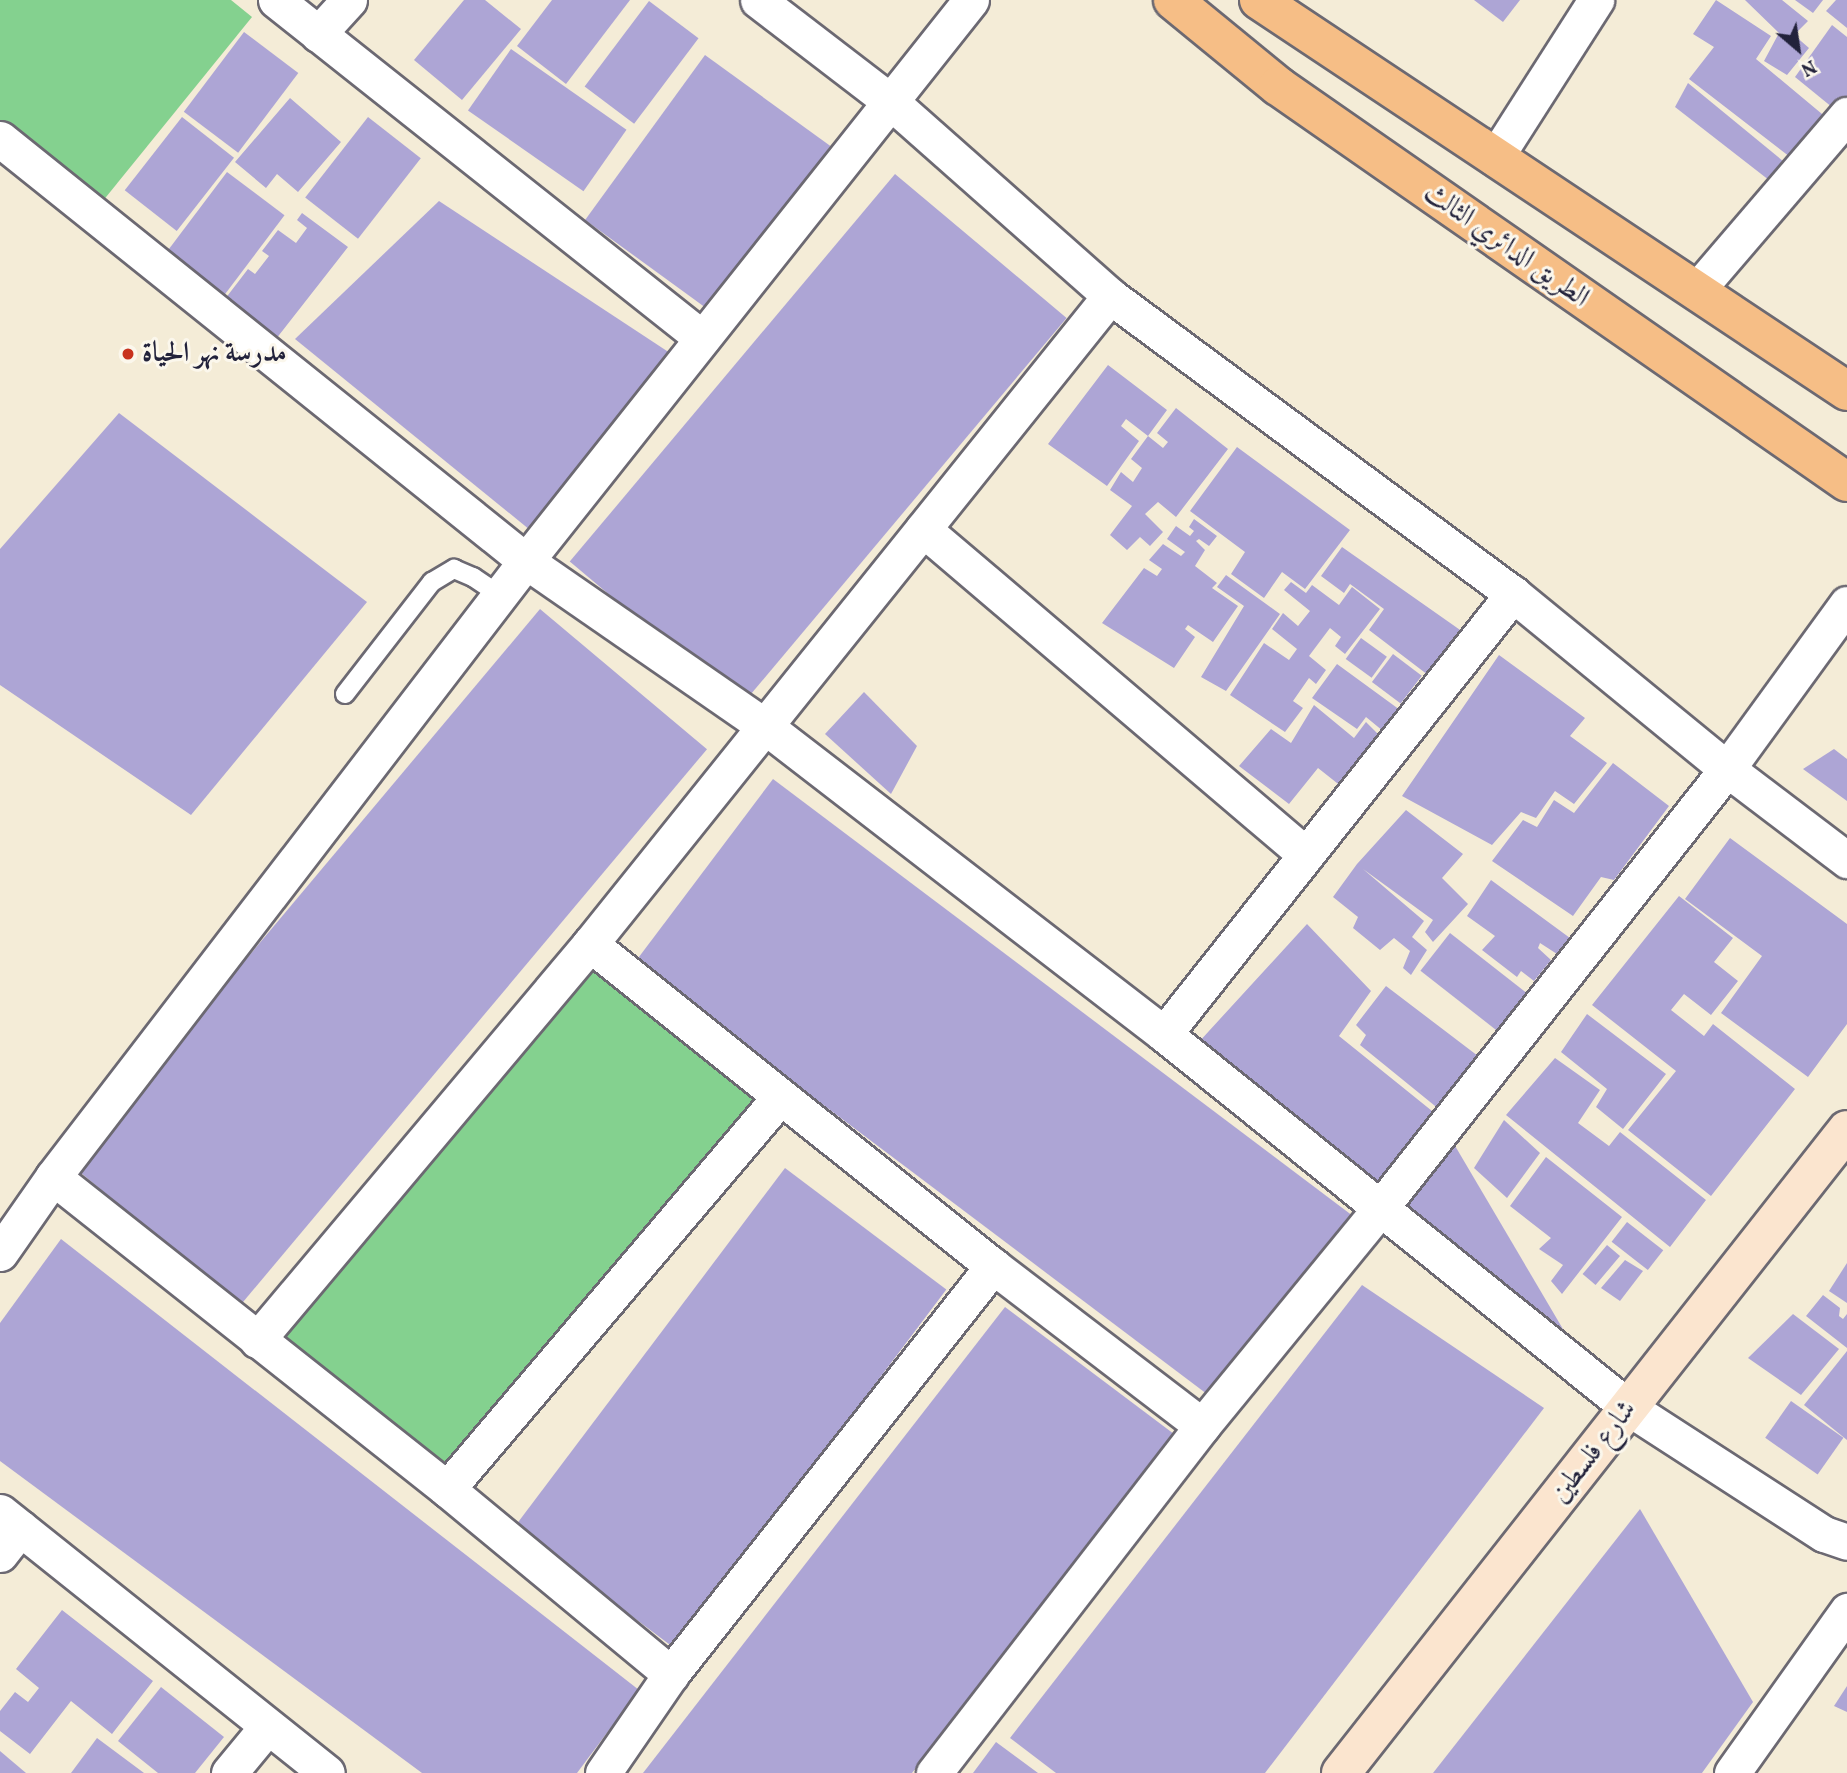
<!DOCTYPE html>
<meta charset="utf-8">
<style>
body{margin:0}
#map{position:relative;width:1847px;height:1773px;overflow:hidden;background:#f4ecd7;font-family:Vollkorn,Amiri,serif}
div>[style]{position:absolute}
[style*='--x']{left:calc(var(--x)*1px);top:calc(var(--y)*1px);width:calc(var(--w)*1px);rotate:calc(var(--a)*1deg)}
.green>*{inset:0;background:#84d18f;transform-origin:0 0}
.building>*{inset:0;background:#ada5d5;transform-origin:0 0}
.roads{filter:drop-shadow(2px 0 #6c6972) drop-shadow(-2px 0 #6c6972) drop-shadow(0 2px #6c6972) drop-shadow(0 -2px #6c6972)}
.lane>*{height:18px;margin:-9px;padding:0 9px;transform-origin:9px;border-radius:9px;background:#fff}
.street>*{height:35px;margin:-17.5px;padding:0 17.5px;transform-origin:17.5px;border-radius:17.5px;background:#fff}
.secondary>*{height:38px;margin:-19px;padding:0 19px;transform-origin:19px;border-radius:19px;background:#fbe5cf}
.highway>*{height:38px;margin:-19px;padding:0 19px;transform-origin:19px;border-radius:19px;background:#f6be86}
.dots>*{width:19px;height:19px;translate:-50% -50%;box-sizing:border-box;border:4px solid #fbf7ec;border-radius:50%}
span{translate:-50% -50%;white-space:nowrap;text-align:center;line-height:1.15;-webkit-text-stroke:6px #fbf7ec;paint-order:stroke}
.street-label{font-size:28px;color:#22223b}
.poi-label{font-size:28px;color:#22223b;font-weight:700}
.left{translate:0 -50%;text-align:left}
.north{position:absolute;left:1763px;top:14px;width:70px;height:70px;-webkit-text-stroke:5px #fbf7ec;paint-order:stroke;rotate:151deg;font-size:19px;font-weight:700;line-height:28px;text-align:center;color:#22223b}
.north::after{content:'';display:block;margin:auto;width:24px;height:32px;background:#22223b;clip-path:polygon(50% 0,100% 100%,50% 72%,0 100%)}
</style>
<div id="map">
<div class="green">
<i style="clip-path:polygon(0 0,231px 0,252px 17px,102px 202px,0 120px)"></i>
<i style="left:591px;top:945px;width:242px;height:517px;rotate:39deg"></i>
</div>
<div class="building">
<i style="clip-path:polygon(464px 0,485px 0,521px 29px,462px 100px,414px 60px)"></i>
<i style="clip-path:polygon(552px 0,630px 0,566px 84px,517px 46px)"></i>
<i style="clip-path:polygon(1474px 0,1520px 0,1503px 22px)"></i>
<i style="clip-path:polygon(1716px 0,1771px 36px,1756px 59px,1828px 119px,1794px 160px,1689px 79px,1714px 47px,1693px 34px)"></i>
<i style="clip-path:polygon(1745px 0,1782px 0,1808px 21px,1794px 35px,1809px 48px,1787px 75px,1764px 61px,1779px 33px)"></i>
<i style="clip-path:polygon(1795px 0,1823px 0,1813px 13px)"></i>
<i style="clip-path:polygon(1836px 0,1847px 0,1847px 28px,1826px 11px)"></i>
<i style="left:649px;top:1px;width:62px;height:107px;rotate:37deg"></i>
<i style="clip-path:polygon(1832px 25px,1847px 37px,1847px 101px,1838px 112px,1795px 77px)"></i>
<i style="left:244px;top:32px;width:68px;height:100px;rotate:37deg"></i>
<i style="left:511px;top:49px;width:141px;height:75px;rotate:35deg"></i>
<i style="left:705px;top:55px;width:155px;height:204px;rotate:36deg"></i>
<i style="clip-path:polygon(1688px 83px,1789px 166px,1774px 184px,1675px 107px)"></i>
<i style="clip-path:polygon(290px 98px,341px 142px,298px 192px,277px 174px,266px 188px,235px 162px)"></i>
<i style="left:182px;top:117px;width:66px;height:93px;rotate:38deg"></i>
<i style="left:368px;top:117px;width:67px;height:102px;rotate:38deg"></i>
<i style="left:227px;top:172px;width:72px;height:103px;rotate:37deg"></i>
<i style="left:895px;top:174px;width:224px;height:506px;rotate:40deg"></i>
<i style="clip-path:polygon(439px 201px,670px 353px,530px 530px,295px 339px)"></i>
<i style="clip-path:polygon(302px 213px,348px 247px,276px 339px,225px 299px,248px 269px,255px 274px,269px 256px,262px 251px,278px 230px,296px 243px,307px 228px,297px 220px)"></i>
<i style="clip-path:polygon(1108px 365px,1167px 410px,1148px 436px,1126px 419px,1121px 426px,1139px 441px,1107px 486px,1048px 444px)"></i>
<i style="clip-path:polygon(1176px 408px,1228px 449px,1176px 517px,1158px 502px,1145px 514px,1163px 532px,1150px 546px,1140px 537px,1127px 550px,1110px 535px,1132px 506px,1110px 490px,1121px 472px,1133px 482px,1142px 468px,1131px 459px,1148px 436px,1163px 448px,1168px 442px,1157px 433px)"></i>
<i style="clip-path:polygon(119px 413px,367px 602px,191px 815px,0 685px,0 549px)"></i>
<i style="clip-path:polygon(1237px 447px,1350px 530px,1305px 589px,1282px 572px,1264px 598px,1231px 574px,1245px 552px,1190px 511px)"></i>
<i style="clip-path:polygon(1194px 519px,1217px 536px,1209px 546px,1199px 539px,1196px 541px,1205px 550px,1195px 566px,1217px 583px,1212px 588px,1238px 606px,1213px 642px,1188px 625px,1185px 629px,1195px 637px,1174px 668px,1102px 623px,1144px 568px,1157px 576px,1162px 569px,1149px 560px,1163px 544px,1181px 556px,1185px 552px,1167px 539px,1176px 526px,1190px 536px,1194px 531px,1189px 527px)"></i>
<i style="clip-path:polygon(1342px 547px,1463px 632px,1428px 675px,1369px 630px,1384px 609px,1350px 584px,1344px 593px,1321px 576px)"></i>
<i style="clip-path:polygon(1226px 575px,1280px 614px,1226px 691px,1201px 677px,1244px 606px,1217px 587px)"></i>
<i style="clip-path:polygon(1291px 582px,1306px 593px,1312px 585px,1339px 605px,1352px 587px,1380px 609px,1345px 654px,1335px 646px,1341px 637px,1330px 628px,1309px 656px,1326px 670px,1316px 684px,1309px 678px,1293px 701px,1303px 708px,1285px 732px,1230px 695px,1264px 643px,1289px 660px,1297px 649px,1272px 629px,1283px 613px,1298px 626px,1310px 611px,1284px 590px)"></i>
<i style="left:540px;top:609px;width:218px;height:727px;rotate:40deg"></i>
<i style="left:1361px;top:638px;width:32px;height:26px;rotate:36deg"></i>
<i style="left:1393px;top:654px;width:36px;height:35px;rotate:37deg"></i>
<i style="clip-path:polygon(1499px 655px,1585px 718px,1570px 736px,1607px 763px,1574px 804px,1555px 791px,1536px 818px,1521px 812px,1492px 845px,1402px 796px)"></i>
<i style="clip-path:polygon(1337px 664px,1400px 710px,1383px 731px,1366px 717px,1357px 729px,1312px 698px)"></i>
<i style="clip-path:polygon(864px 692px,917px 746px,891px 794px,825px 734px)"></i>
<i style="clip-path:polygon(1314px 705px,1354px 738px,1366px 722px,1380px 736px,1342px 787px,1318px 768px,1289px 804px,1239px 766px,1271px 729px,1291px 743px)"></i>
<i style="clip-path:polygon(1834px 749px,1847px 759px,1847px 801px,1803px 769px)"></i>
<i style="clip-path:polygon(1613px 763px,1669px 806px,1614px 880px,1601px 877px,1573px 916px,1492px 861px,1523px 820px,1537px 827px,1554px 800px,1574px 813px)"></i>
<i style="left:773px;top:779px;width:732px;height:230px;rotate:37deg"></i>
<i style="clip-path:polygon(1406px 810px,1463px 854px,1442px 878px,1468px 904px,1433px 942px,1425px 932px,1433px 920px,1363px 869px,1424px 921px,1412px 937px,1427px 950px,1411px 975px,1403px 968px,1410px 951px,1394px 938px,1380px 950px,1353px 928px,1358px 917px,1333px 897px,1357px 864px)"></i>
<i style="clip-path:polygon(1730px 838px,1847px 924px,1847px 1024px,1808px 1077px,1721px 1013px,1762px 956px,1685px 899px)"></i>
<i style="clip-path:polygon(1491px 880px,1570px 938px,1557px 954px,1540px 943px,1538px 948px,1551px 960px,1534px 981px,1521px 971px,1517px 977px,1482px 950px,1495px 936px,1467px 916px)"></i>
<i style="clip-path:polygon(1679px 896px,1733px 938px,1714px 962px,1738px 981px,1711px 1015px,1684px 994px,1671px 1010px,1704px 1036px,1713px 1024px,1795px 1089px,1711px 1196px,1628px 1130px,1676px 1071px,1592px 1005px)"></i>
<i style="clip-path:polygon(1307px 924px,1371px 991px,1339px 1036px,1437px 1115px,1378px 1186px,1198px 1043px)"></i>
<i style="left:1450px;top:933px;width:98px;height:48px;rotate:38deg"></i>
<i style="clip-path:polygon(1386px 986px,1478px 1056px,1440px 1110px,1360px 1045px,1366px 1035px,1356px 1025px)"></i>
<i style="clip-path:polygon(1587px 1014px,1666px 1074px,1623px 1129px,1596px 1107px,1607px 1089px,1561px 1052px)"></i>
<i style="clip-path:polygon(1555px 1058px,1600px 1090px,1578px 1123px,1609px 1146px,1620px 1132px,1706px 1200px,1670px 1247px,1506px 1115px)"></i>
<i style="clip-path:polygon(1504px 1120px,1540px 1153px,1507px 1198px,1474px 1168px)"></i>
<i style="clip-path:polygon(1451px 1139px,1570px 1341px,1399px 1206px)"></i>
<i style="clip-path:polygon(1546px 1157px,1622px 1217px,1562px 1294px,1551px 1281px,1563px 1265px,1539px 1249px,1551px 1238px,1510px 1206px)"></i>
<i style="left:785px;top:1168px;width:202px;height:450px;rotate:37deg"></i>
<i style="left:1627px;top:1222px;width:46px;height:25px;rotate:38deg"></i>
<i style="clip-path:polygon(61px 1239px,639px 1690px,577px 1773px,422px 1773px,0 1461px,0 1323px)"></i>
<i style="left:1607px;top:1245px;width:17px;height:38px;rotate:40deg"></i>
<i style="clip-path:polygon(1625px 1260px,1643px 1271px,1620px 1301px,1601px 1288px)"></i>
<i style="clip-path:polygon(1847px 1263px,1847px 1303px,1829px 1291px)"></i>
<i style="clip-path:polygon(1362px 1285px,1544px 1408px,1265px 1773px,1056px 1773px,1010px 1738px)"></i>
<i style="clip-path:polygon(1823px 1295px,1840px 1308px,1839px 1316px,1843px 1319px,1847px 1314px,1847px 1348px,1806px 1316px)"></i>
<i style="clip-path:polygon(1005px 1307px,1174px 1434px,912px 1773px,643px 1773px)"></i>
<i style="clip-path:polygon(1793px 1314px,1839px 1349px,1801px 1395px,1748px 1358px)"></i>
<i style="clip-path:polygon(1847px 1351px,1847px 1440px,1804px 1405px)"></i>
<i style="left:1791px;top:1401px;width:64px;height:45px;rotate:35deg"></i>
<i style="clip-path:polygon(1640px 1509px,1753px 1702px,1702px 1773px,1433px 1773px)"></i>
<i style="clip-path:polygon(62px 1610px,153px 1681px,112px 1734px,71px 1701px,30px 1754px,0 1731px,0 1711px,15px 1692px,28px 1702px,39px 1688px,16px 1669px)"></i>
<i style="clip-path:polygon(1847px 1686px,1847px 1712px,1834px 1706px)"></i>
<i style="clip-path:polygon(161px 1687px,224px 1737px,195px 1773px,158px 1773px,118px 1741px)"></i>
<i style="clip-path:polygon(97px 1738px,144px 1773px,71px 1773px)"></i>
<i style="clip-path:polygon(996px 1742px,1038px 1773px,973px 1773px)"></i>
<i style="clip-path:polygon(0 1751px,26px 1773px,0 1773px)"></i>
</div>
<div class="roads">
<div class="lane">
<i style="--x:345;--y:694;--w:142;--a:-52.2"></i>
<i style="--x:432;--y:582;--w:26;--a:-31"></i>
<i style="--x:454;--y:569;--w:21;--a:23"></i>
<i style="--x:473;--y:577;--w:32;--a:34"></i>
</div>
<div class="street">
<i style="--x:276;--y:0;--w:544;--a:38.43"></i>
<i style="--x:758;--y:0;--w:168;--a:37.5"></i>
<i style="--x:891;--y:102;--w:293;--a:41.5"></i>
<i style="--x:1110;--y:296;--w:501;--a:36.48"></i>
<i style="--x:1513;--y:594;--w:276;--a:39.3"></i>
<i style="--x:1727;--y:769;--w:151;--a:37.2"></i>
<i style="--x:318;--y:34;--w:46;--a:-47.6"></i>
<i style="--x:0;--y:139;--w:674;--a:38.74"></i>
<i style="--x:526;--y:561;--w:292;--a:34.7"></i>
<i style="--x:766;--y:727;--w:503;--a:37.65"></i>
<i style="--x:1164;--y:1034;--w:597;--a:38.81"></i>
<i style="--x:1629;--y:1408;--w:232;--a:32.9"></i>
<i style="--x:1824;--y:1534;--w:24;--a:19"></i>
<i style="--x:1495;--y:158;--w:188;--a:-57.4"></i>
<i style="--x:1696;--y:291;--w:232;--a:-49.4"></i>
<i style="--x:923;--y:529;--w:503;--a:40.4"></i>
<i style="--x:590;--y:944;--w:516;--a:38.63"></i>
<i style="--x:993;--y:1266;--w:263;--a:37.4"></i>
<i style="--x:1164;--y:1034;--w:562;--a:-51.58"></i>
<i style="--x:53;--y:1177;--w:503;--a:38.37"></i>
<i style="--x:447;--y:1489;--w:291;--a:39.6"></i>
<i style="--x:0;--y:1253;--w:93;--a:-55.1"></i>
<i style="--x:53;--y:1177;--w:777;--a:-52.48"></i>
<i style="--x:526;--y:561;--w:716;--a:-51.58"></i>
<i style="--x:257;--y:1340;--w:517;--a:-49.94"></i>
<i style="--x:590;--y:944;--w:831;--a:-51.25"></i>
<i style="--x:447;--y:1489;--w:514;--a:-49.65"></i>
<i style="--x:0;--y:1512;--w:418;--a:38.6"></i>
<i style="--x:0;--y:1554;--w:33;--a:-52"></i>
<i style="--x:229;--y:1773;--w:60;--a:-50.4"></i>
<i style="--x:603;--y:1773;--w:120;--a:-55.5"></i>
<i style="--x:671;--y:1674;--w:520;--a:-51.72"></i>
<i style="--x:934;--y:1773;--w:438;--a:-52.3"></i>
<i style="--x:1202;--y:1426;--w:283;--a:-50.7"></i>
<i style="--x:1381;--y:1207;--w:558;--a:-51.69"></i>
<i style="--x:1727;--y:769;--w:204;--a:-54"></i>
<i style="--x:1732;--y:1773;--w:199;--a:-54.6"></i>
</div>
<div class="secondary">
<i style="--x:1341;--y:1773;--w:818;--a:-51.8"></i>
</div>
<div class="highway">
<i style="--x:1173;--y:0;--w:136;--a:39.3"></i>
<i style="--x:1278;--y:86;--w:693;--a:34.84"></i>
<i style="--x:1259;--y:0;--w:706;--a:33.62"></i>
</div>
</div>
<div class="dots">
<i style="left:128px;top:354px;background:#c8321e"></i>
</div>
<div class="street-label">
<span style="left:1506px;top:246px;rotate:35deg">الطريق الدائري الثالث</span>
<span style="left:1594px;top:1452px;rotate:-52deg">شارع فلسطين</span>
</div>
<div class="poi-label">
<span class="left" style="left:142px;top:354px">مدرسة نهر الحياة</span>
</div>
<div class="north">N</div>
</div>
